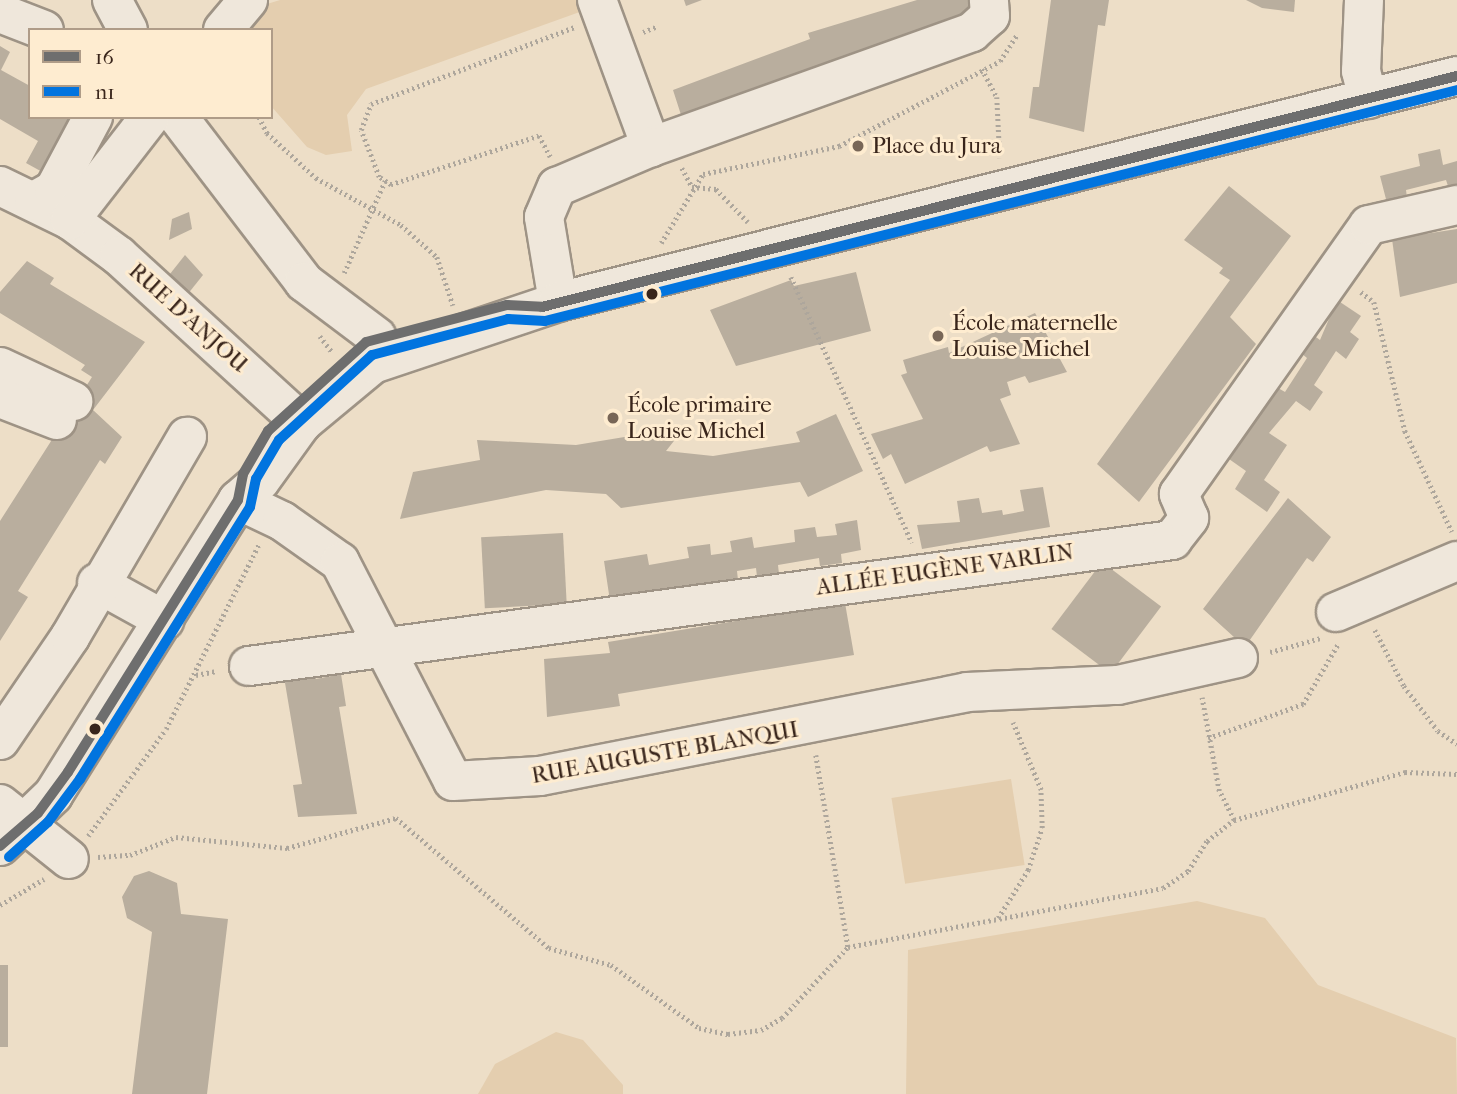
<!DOCTYPE html>
<meta charset="utf-8">
<style>
body{margin:0}
#map{position:relative;width:1457px;height:1094px;overflow:hidden;background:#eddec7;font-family:"IM FELL French Canon",serif}
div>[style]{position:absolute}
[style*='--x']{left:calc(var(--x)*1px);top:calc(var(--y)*1px);width:calc(var(--w)*1px);rotate:calc(var(--a)*1deg)}
.green>*{inset:0;background:#e4ceaf;transform-origin:0 0}
.building>*{inset:0;background:#b9ae9e;transform-origin:0 0}
.path>*{height:4.5px;margin-top:-2.25px;transform-origin:0;background:repeating-linear-gradient(90deg,#ada69c 0 2px,transparent 0 5.5px)}
.roads{filter:drop-shadow(2px 0 #9e9385) drop-shadow(-2px 0 #9e9385) drop-shadow(0 2px #9e9385) drop-shadow(0 -2px #9e9385)}
.minor>*{height:38px;margin:-19px;padding:0 19px;transform-origin:19px;border-radius:19px;background:#efe7db}
.bus-1>*{height:10px;margin:-5px;padding:0 5px;transform-origin:5px;border-radius:5px;background:#6e6e6e}
.bus-2>*{height:10px;margin:-5px;padding:0 5px;transform-origin:5px;border-radius:5px;background:#0174df}
.dots>*{width:19px;height:19px;translate:-50% -50%;box-sizing:border-box;border:4px solid #feecd0;border-radius:50%}
span{translate:-50% -50%;white-space:nowrap;text-align:center;line-height:1.15;-webkit-text-stroke:6px #feecd0;paint-order:stroke}
.poi-label{font-size:23px;color:#39251b}
.left{translate:0 -50%;text-align:left}
.street-label{font-size:23px;color:#39251b}
.legend{position:absolute;left:28px;top:28px;width:245px;height:91px;box-sizing:border-box;background:#feecd0;border:2px solid #af9c88;margin:0;padding:9px 12px;list-style:none;font-size:21px;color:#39251b}
.legend li{display:flex;align-items:center;gap:14px;height:35px}
.legend b{width:35px;border:2px solid #af9c88}
</style>
<div id="map">
<div class="green">
<i style="clip-path:polygon(280px 0,585px 0,588px 9px,366px 89px,347px 115px,352px 151px,326px 155px,307px 147px,271px 106px,271px 30px,247px 30px,267px 4px)"></i>
<i style="left:1011px;top:779px;width:87px;height:121px;rotate:81deg"></i>
<i style="clip-path:polygon(1197px 901px,1265px 918px,1318px 985px,1456px 1038px,1457px 1094px,906px 1094px,908px 950px)"></i>
<i style="clip-path:polygon(556px 1032px,583px 1040px,623px 1085px,623px 1094px,478px 1094px,495px 1064px)"></i>
</div>
<div class="building">
<i style="clip-path:polygon(684px 0,702px 0,686px 6px)"></i>
<i style="clip-path:polygon(917px 0,968px 0,973px 15px,682px 118px,673px 90px,810px 39px,808px 33px)"></i>
<i style="clip-path:polygon(1051px 0,1109px 0,1105px 26px,1098px 25px,1084px 132px,1029px 118px,1033px 87px,1039px 87px)"></i>
<i style="clip-path:polygon(1246px 0,1295px 0,1294px 12px,1262px 8px)"></i>
<i style="clip-path:polygon(0 46px,10px 52px,1px 70px,30px 86px,30px 117px,76px 117px,55px 179px,26px 163px,38px 141px,0 119px)"></i>
<i style="clip-path:polygon(1440px 149px,1443px 165px,1457px 161px,1457px 187px,1449px 189px,1446px 180px,1406px 190px,1407px 198px,1387px 203px,1380px 176px,1420px 166px,1418px 154px)"></i>
<i style="clip-path:polygon(1229px 186px,1291px 236px,1230px 317px,1256px 344px,1139px 502px,1097px 464px,1230px 280px,1219px 273px,1223px 268px,1184px 240px)"></i>
<i style="clip-path:polygon(189px 212px,192px 229px,169px 240px,172px 219px)"></i>
<i style="clip-path:polygon(1457px 229px,1457px 283px,1400px 297px,1392px 239px)"></i>
<i style="clip-path:polygon(185px 255px,203px 275px,187px 295px,166px 279px)"></i>
<i style="clip-path:polygon(27px 261px,54px 278px,50px 284px,145px 342px,93px 410px,122px 437px,105px 464px,100px 460px,18px 591px,28px 597px,0 641px,0 521px,92px 377px,81px 370px,85px 365px,0 313px,0 292px)"></i>
<i style="clip-path:polygon(856px 272px,871px 331px,736px 366px,710px 310px,791px 280px,794px 286px)"></i>
<i style="clip-path:polygon(1337px 300px,1361px 316px,1350px 332px,1359px 339px,1346px 359px,1336px 351px,1314px 385px,1323px 392px,1310px 411px,1296px 401px,1269px 433px,1287px 445px,1264px 480px,1280px 492px,1267px 512px,1235px 489px,1246px 471px,1229px 459px,1278px 388px,1285px 392px,1307px 358px,1301px 353px,1313px 335px,1320px 340px)"></i>
<i style="clip-path:polygon(1035px 313px,1067px 372px,1029px 383px,1025px 376px,1007px 382px,1011px 395px,1000px 399px,1020px 444px,990px 452px,987px 446px,905px 484px,891px 454px,883px 459px,871px 434px,923px 419px,901px 375px,907px 373px,903px 360px,948px 347px,949px 353px)"></i>
<i style="clip-path:polygon(836px 414px,863px 471px,808px 497px,800px 482px,621px 508px,606px 494px,546px 490px,400px 519px,413px 472px,480px 460px,477px 440px,576px 445px,685px 427px,666px 451px,713px 456px,800px 442px,796px 432px)"></i>
<i style="clip-path:polygon(1043px 487px,1050px 527px,922px 549px,917px 525px,960px 522px,957px 501px,979px 498px,982px 513px,1002px 510px,1003px 515px,1024px 511px,1020px 490px)"></i>
<i style="clip-path:polygon(1288px 498px,1331px 537px,1313px 562px,1307px 558px,1245px 647px,1203px 609px)"></i>
<i style="clip-path:polygon(857px 520px,861px 550px,841px 554px,842px 563px,820px 566px,819px 558px,778px 565px,779px 574px,757px 577px,756px 568px,737px 571px,738px 580px,610px 601px,604px 561px,647px 554px,649px 565px,689px 558px,687px 547px,710px 544px,711px 555px,732px 552px,730px 541px,752px 537px,754px 548px,795px 542px,794px 530px,815px 527px,817px 537px,837px 535px,835px 524px)"></i>
<i style="left:563px;top:533px;width:71px;height:82px;rotate:87deg"></i>
<i style="left:1102px;top:562px;width:74px;height:84px;rotate:37deg"></i>
<i style="clip-path:polygon(845px 603px,854px 655px,618px 694px,620px 706px,547px 717px,544px 659px,610px 653px,608px 642px)"></i>
<i style="clip-path:polygon(315px 672px,316px 679px,341px 674px,346px 706px,339px 707px,357px 814px,298px 817px,293px 785px,302px 784px,284px 677px)"></i>
<i style="clip-path:polygon(149px 871px,177px 883px,181px 914px,228px 919px,207px 1094px,132px 1094px,152px 932px,127px 918px,122px 897px,134px 876px)"></i>
<i style="left:0;top:965px;width:8px;height:82px"></i>
</div>
<div class="path">
<i style="--x:643;--y:32;--w:16;--a:-22"></i>
<i style="--x:982;--y:69;--w:32;--a:62"></i>
<i style="--x:997;--y:97;--w:61;--a:87.2"></i>
<i style="--x:259;--y:117;--w:18;--a:63"></i>
<i style="--x:267;--y:133;--w:67;--a:42.6"></i>
<i style="--x:316;--y:178;--w:97;--a:28.9"></i>
<i style="--x:401;--y:225;--w:48;--a:41.6"></i>
<i style="--x:437;--y:257;--w:51;--a:71.6"></i>
<i style="--x:550;--y:157;--w:24;--a:-118"></i>
<i style="--x:539;--y:136;--w:156;--a:161.7"></i>
<i style="--x:391;--y:185;--w:14;--a:-146"></i>
<i style="--x:379;--y:177;--w:50;--a:-111"></i>
<i style="--x:361;--y:130;--w:28;--a:-69"></i>
<i style="--x:371;--y:104;--w:218;--a:-20.7"></i>
<i style="--x:682;--y:168;--w:21;--a:62"></i>
<i style="--x:692;--y:187;--w:24;--a:5"></i>
<i style="--x:716;--y:189;--w:46;--a:45.9"></i>
<i style="--x:661;--y:243;--w:81;--a:-58.7"></i>
<i style="--x:703;--y:174;--w:139;--a:-11.6"></i>
<i style="--x:839;--y:146;--w:182;--a:-27.8"></i>
<i style="--x:1000;--y:61;--w:30;--a:-57"></i>
<i style="--x:344;--y:273;--w:101;--a:-66"></i>
<i style="--x:791;--y:277;--w:292;--a:65.5"></i>
<i style="--x:1361;--y:292;--w:16;--a:38"></i>
<i style="--x:1374;--y:302;--w:133;--a:76.5"></i>
<i style="--x:1405;--y:431;--w:111;--a:65"></i>
<i style="--x:320;--y:336;--w:20;--a:53"></i>
<i style="--x:1375;--y:630;--w:63;--a:62.6"></i>
<i style="--x:1404;--y:686;--w:56;--a:52.9"></i>
<i style="--x:1438;--y:731;--w:23;--a:34"></i>
<i style="--x:1270;--y:652;--w:53;--a:-15.4"></i>
<i style="--x:196;--y:675;--w:21;--a:-11"></i>
<i style="--x:1208;--y:738;--w:101;--a:-19.7"></i>
<i style="--x:1303;--y:704;--w:69;--a:-59.7"></i>
<i style="--x:816;--y:755;--w:195;--a:80.5"></i>
<i style="--x:1234;--y:820;--w:178;--a:-15.7"></i>
<i style="--x:1405;--y:772;--w:52;--a:2.2"></i>
<i style="--x:88;--y:836;--w:132;--a:-53.9"></i>
<i style="--x:166;--y:729;--w:207;--a:-63.3"></i>
<i style="--x:98;--y:857;--w:32;--a:-4"></i>
<i style="--x:130;--y:855;--w:49;--a:-21.4"></i>
<i style="--x:176;--y:837;--w:112;--a:5.7"></i>
<i style="--x:287;--y:848;--w:113;--a:-15.4"></i>
<i style="--x:396;--y:818;--w:201;--a:40.4"></i>
<i style="--x:549;--y:948;--w:64;--a:15.3"></i>
<i style="--x:611;--y:965;--w:108;--a:35.6"></i>
<i style="--x:699;--y:1028;--w:30;--a:12"></i>
<i style="--x:728;--y:1034;--w:33;--a:-7"></i>
<i style="--x:761;--y:1030;--w:24;--a:-30"></i>
<i style="--x:782;--y:1018;--w:97;--a:-47.1"></i>
<i style="--x:848;--y:947;--w:320;--a:-10.6"></i>
<i style="--x:1163;--y:888;--w:30;--a:-34"></i>
<i style="--x:1188;--y:871;--w:36;--a:-58"></i>
<i style="--x:1207;--y:841;--w:34;--a:-38"></i>
<i style="--x:1234;--y:820;--w:33;--a:-117"></i>
<i style="--x:1219;--y:791;--w:95;--a:-100.4"></i>
<i style="--x:0;--y:905;--w:51;--a:-30.6"></i>
<i style="--x:998;--y:918;--w:57;--a:-58"></i>
<i style="--x:1028;--y:870;--w:44;--a:-71.6"></i>
<i style="--x:1042;--y:828;--w:38;--a:-92"></i>
<i style="--x:1041;--y:790;--w:73;--a:-112.7"></i>
</div>
<div class="roads">
<div class="minor">
<i style="--x:112;--y:0;--w:34;--a:62"></i>
<i style="--x:597;--y:0;--w:157;--a:69.8"></i>
<i style="--x:651;--y:147;--w:341;--a:-19.7"></i>
<i style="--x:972;--y:32;--w:24;--a:-42"></i>
<i style="--x:990;--y:16;--w:16;--a:-94"></i>
<i style="--x:1364;--y:0;--w:71;--a:92.4"></i>
<i style="--x:1361;--y:71;--w:29;--a:76"></i>
<i style="--x:0;--y:13;--w:47;--a:21.1"></i>
<i style="--x:223;--y:30;--w:39;--a:-50"></i>
<i style="--x:178;--y:117;--w:208;--a:52.6"></i>
<i style="--x:304;--y:282;--w:91;--a:37"></i>
<i style="--x:0;--y:186;--w:78;--a:25.9"></i>
<i style="--x:70;--y:220;--w:61;--a:36.3"></i>
<i style="--x:119;--y:256;--w:248;--a:42.4"></i>
<i style="--x:34;--y:201;--w:23;--a:-29"></i>
<i style="--x:54;--y:190;--w:83;--a:-61.9"></i>
<i style="--x:70;--y:220;--w:130;--a:-52.2"></i>
<i style="--x:558;--y:302;--w:86;--a:-99.4"></i>
<i style="--x:544;--y:217;--w:33;--a:-67"></i>
<i style="--x:557;--y:187;--w:102;--a:-23.1"></i>
<i style="--x:0;--y:367;--w:81;--a:25"></i>
<i style="--x:0;--y:398;--w:61;--a:21.1"></i>
<i style="--x:238;--y:500;--w:49;--a:25.5"></i>
<i style="--x:282;--y:521;--w:71;--a:35.3"></i>
<i style="--x:340;--y:562;--w:246;--a:62.7"></i>
<i style="--x:453;--y:781;--w:87;--a:-3.3"></i>
<i style="--x:540;--y:776;--w:435;--a:-11.1"></i>
<i style="--x:967;--y:692;--w:151;--a:-2.7"></i>
<i style="--x:1118;--y:685;--w:123;--a:-12.7"></i>
<i style="--x:97;--y:583;--w:77;--a:28.9"></i>
<i style="--x:1336;--y:612;--w:131;--a:-22.9"></i>
<i style="--x:249;--y:666;--w:932;--a:-7.77"></i>
<i style="--x:1172;--y:540;--w:28;--a:-52"></i>
<i style="--x:1189;--y:518;--w:26;--a:-113"></i>
<i style="--x:1179;--y:494;--w:329;--a:-54.8"></i>
<i style="--x:1369;--y:225;--w:90;--a:-12.8"></i>
<i style="--x:0;--y:740;--w:125;--a:-55.8"></i>
<i style="--x:70;--y:637;--w:232;--a:-59.7"></i>
<i style="--x:0;--y:804;--w:88;--a:38.6"></i>
<i style="--x:0;--y:846;--w:74;--a:-43.9"></i>
<i style="--x:53;--y:795;--w:348;--a:-57.9"></i>
<i style="--x:238;--y:500;--w:29;--a:-41"></i>
<i style="--x:260;--y:481;--w:72;--a:-54.1"></i>
<i style="--x:302;--y:423;--w:92;--a:-39.7"></i>
<i style="--x:373;--y:364;--w:195;--a:-18.5"></i>
<i style="--x:558;--y:302;--w:927;--a:-14.11"></i>
</div>
</div>
<div class="bus-1">
<i style="--x:0;--y:846;--w:50;--a:-41"></i>
<i style="--x:38;--y:813;--w:51;--a:-53.8"></i>
<i style="--x:68;--y:772;--w:321;--a:-58"></i>
<i style="--x:238;--y:500;--w:26;--a:-79"></i>
<i style="--x:243;--y:474;--w:50;--a:-59.8"></i>
<i style="--x:268;--y:431;--w:132;--a:-42.2"></i>
<i style="--x:366;--y:342;--w:146;--a:-14.7"></i>
<i style="--x:507;--y:305;--w:35;--a:3"></i>
<i style="--x:542;--y:307;--w:944;--a:-14.17"></i>
</div>
<div class="bus-2">
<i style="--x:9;--y:857;--w:52;--a:-41.9"></i>
<i style="--x:48;--y:822;--w:54;--a:-53.3"></i>
<i style="--x:80;--y:779;--w:321;--a:-58"></i>
<i style="--x:250;--y:507;--w:29;--a:-78"></i>
<i style="--x:256;--y:479;--w:45;--a:-59.5"></i>
<i style="--x:279;--y:440;--w:126;--a:-42.4"></i>
<i style="--x:372;--y:355;--w:141;--a:-14.8"></i>
<i style="--x:508;--y:319;--w:37;--a:3"></i>
<i style="--x:545;--y:321;--w:941;--a:-14.21"></i>
</div>
<div class="dots">
<i style="left:858px;top:146px;background:#786657"></i>
<i style="left:652px;top:294px;background:#39251b"></i>
<i style="left:938px;top:336px;background:#786657"></i>
<i style="left:613px;top:418px;background:#786657"></i>
<i style="left:95px;top:729px;background:#39251b"></i>
</div>
<div class="poi-label">
<span class="left" style="left:872px;top:146px">Place du Jura</span>
<span class="left" style="left:952px;top:336px">École maternelle<br>Louise Michel</span>
<span class="left" style="left:627px;top:418px">École primaire<br>Louise Michel</span>
</div>
<div class="street-label">
<span style="left:188px;top:318px;rotate:42deg">RUE D'ANJOU</span>
<span style="left:945px;top:570px;rotate:-8deg">ALLÉE EUGÈNE VARLIN</span>
<span style="left:665px;top:753px;rotate:-10deg">RUE AUGUSTE BLANQUI</span>
</div>
<ul class="legend">
<li><b style="height:9px;background:#6e6e6e"></b>16</li>
<li><b style="height:9px;background:#0174df"></b>n1</li>
</ul>
</div>
